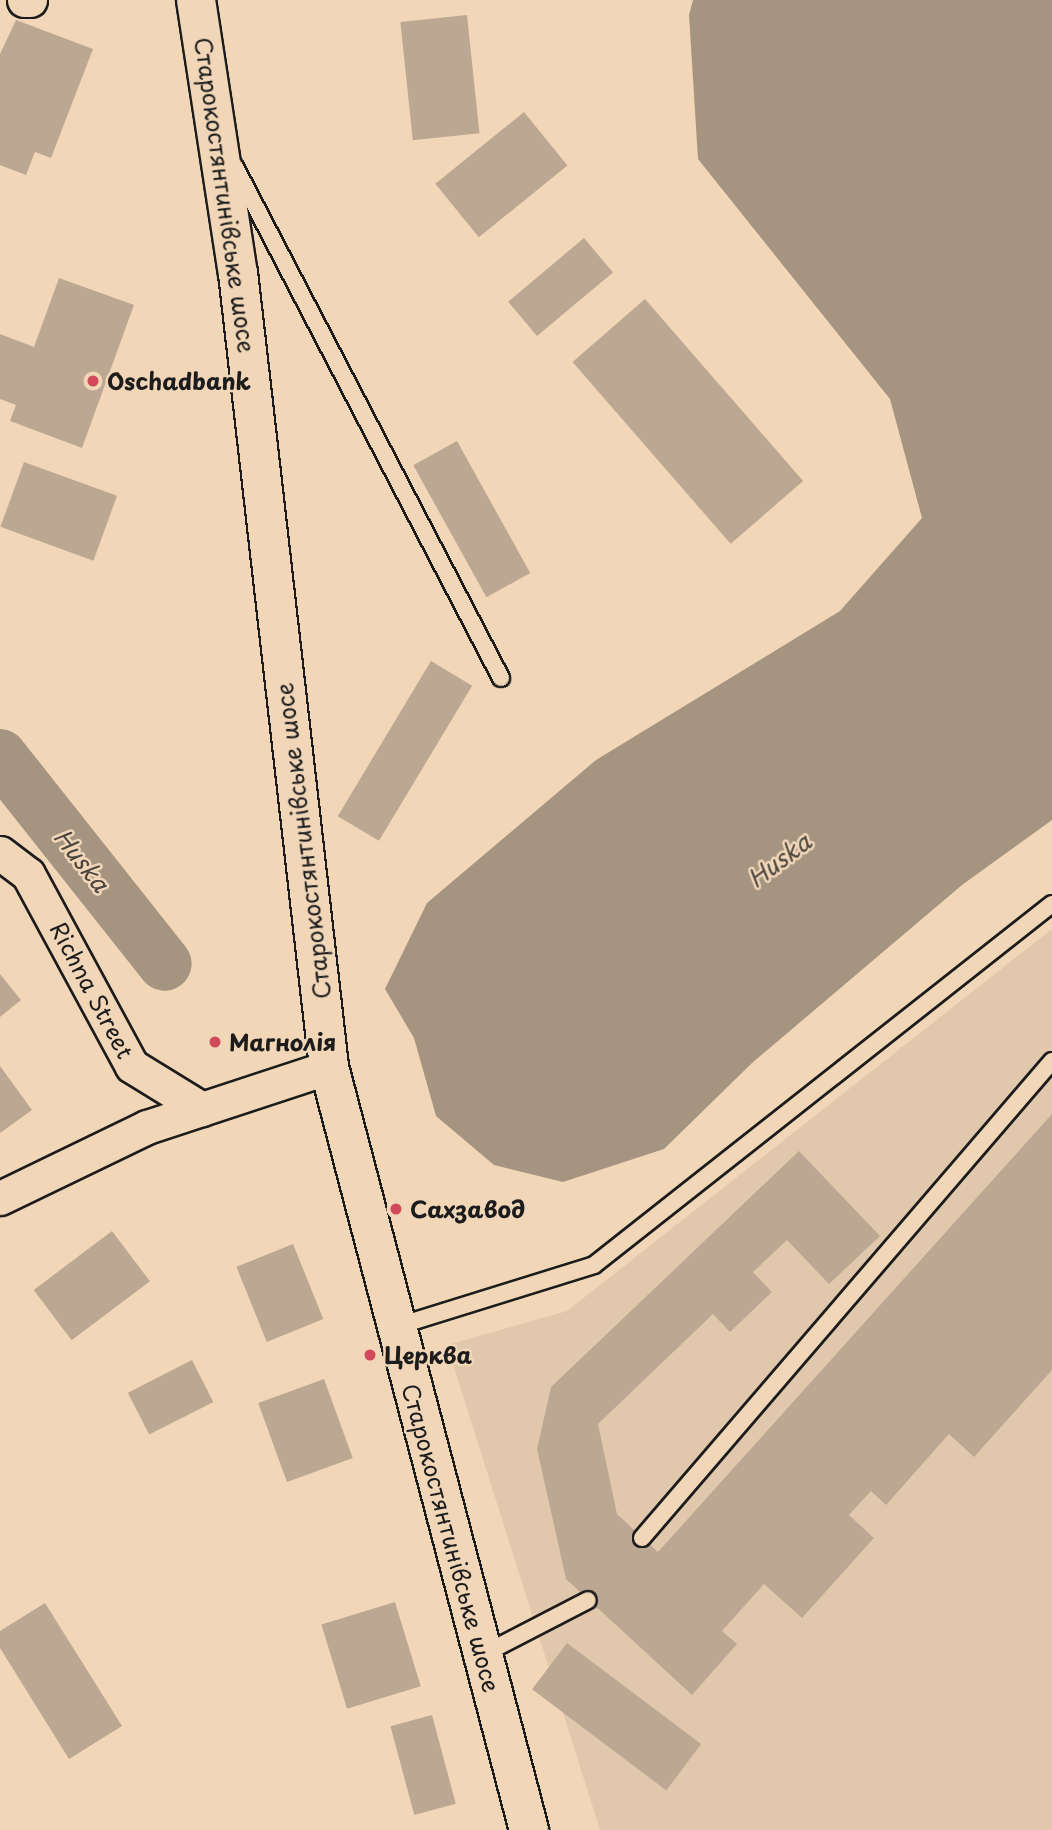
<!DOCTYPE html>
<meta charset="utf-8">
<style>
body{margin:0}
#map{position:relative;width:1052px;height:1830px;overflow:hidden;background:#f1d6b8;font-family:"Playpen Sans",sans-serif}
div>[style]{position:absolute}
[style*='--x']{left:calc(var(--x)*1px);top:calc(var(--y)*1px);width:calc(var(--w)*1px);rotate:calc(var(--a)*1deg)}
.built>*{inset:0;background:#e1c8ad}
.water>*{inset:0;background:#a59480}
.river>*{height:54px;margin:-27px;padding:0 27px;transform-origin:27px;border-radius:27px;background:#a59480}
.building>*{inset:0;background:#bca892;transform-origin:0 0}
.roads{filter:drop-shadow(2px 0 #1c1c1c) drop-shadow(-2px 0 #1c1c1c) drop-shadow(0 2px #1c1c1c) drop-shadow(0 -2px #1c1c1c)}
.service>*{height:16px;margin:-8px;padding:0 8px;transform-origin:8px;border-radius:8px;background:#f1d6b8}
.minor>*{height:33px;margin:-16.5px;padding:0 16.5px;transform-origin:16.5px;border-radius:16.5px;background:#f1d6b8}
.secondary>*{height:38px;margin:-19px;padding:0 19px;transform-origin:19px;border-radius:19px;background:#f1d6b8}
.dots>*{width:19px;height:19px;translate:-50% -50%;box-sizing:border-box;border:4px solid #f1d6b8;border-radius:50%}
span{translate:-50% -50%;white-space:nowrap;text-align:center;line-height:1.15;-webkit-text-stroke:5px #f1d6b8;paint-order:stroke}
.street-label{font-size:23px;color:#1c1c1c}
.poi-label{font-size:23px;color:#1c1c1c;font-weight:700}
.left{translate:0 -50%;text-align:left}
.water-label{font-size:24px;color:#4c463f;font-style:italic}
</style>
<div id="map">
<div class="built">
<i style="clip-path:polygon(1052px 929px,1052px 1830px,600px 1830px,447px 1345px,567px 1311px)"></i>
</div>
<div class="water">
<i style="clip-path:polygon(693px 0,1052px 0,1052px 820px,962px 885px,752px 1063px,664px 1149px,563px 1182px,494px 1165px,436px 1116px,414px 1038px,385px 989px,427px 903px,596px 760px,840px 611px,922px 518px,890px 399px,698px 159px,689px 15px)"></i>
</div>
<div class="river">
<i style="--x:0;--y:756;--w:265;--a:51.6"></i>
</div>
<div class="building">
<i style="left:467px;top:15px;width:119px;height:67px;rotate:84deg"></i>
<i style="clip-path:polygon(16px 20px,93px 49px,51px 158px,35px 152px,26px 175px,0 165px,0 54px)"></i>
<i style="left:524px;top:112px;width:69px;height:114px;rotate:51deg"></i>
<i style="left:584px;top:238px;width:45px;height:99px;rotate:50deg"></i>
<i style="clip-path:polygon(59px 278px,134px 305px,82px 448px,10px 421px,16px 405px,0 399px,0 334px,34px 347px)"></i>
<i style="left:645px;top:299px;width:241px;height:96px;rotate:49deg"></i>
<i style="left:457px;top:441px;width:151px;height:50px;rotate:61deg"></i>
<i style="left:24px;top:462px;width:99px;height:69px;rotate:20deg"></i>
<i style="left:431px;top:661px;width:48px;height:181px;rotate:31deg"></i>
<i style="clip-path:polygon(0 974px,21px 1000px,0 1017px)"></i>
<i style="clip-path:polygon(0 1066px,32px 1110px,0 1133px)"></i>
<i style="clip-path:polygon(1052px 1114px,1052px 1370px,974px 1457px,949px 1434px,886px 1505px,871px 1491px,849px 1515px,874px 1538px,802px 1618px,764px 1584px,722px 1631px,737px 1644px,692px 1695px,566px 1579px,537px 1449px,551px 1387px,799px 1151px,880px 1236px,829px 1284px,787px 1240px,753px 1272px,772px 1292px,730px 1332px,713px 1314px,598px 1424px,617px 1514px,658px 1552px)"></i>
<i style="left:112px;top:1231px;width:63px;height:98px;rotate:53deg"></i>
<i style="left:293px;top:1244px;width:81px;height:61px;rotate:68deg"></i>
<i style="left:192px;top:1360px;width:47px;height:72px;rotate:63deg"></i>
<i style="left:324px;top:1379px;width:84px;height:70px;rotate:70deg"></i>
<i style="left:395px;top:1602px;width:88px;height:77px;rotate:73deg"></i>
<i style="clip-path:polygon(45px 1603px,122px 1726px,69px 1759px,0 1648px,0 1631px)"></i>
<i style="left:567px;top:1643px;width:168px;height:58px;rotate:37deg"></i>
<i style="left:432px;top:1715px;width:92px;height:43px;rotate:75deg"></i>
</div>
<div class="roads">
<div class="service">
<i style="--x:235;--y:167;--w:576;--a:62.5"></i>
<i style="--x:395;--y:1327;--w:208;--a:-17.3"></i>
<i style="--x:594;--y:1265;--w:583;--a:-38.25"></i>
<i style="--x:642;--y:1538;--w:629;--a:-49.32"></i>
<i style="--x:482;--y:1655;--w:119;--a:-27.4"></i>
</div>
<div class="minor">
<i style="--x:24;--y:0;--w:6;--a:0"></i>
<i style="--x:0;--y:853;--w:35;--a:37"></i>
<i style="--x:28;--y:874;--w:218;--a:61.6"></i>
<i style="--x:132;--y:1066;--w:82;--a:31.6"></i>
<i style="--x:0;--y:1198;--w:163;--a:-25.8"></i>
<i style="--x:147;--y:1127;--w:192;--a:-18.2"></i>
</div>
<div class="secondary">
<i style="--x:196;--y:0;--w:276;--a:81.3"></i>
<i style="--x:238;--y:273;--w:799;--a:83.46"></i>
<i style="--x:329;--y:1067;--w:789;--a:75.31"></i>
</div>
</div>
<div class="dots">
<i style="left:93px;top:381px;background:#d1495b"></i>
<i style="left:215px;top:1042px;background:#d1495b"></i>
<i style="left:396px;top:1209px;background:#d1495b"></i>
<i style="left:370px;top:1355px;background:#d1495b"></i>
</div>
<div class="street-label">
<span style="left:225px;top:195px;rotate:82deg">Старокостянтинівське шосе</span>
<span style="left:303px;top:841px;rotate:-97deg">Старокостянтинівське шосе</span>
<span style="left:92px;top:990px;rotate:62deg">Richna Street</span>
<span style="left:451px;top:1538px;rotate:75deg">Старокостянтинівське шосе</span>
</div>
<div class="poi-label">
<span class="left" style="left:107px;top:381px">Oschadbank</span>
<span class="left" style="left:229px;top:1042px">Магнолія</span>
<span class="left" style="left:410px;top:1209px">Сахзавод</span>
<span class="left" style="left:384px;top:1355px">Церква</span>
</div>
<div class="water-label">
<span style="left:82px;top:860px;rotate:52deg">Huska</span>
<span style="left:779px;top:860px;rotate:-37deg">Huska</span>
</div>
</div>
